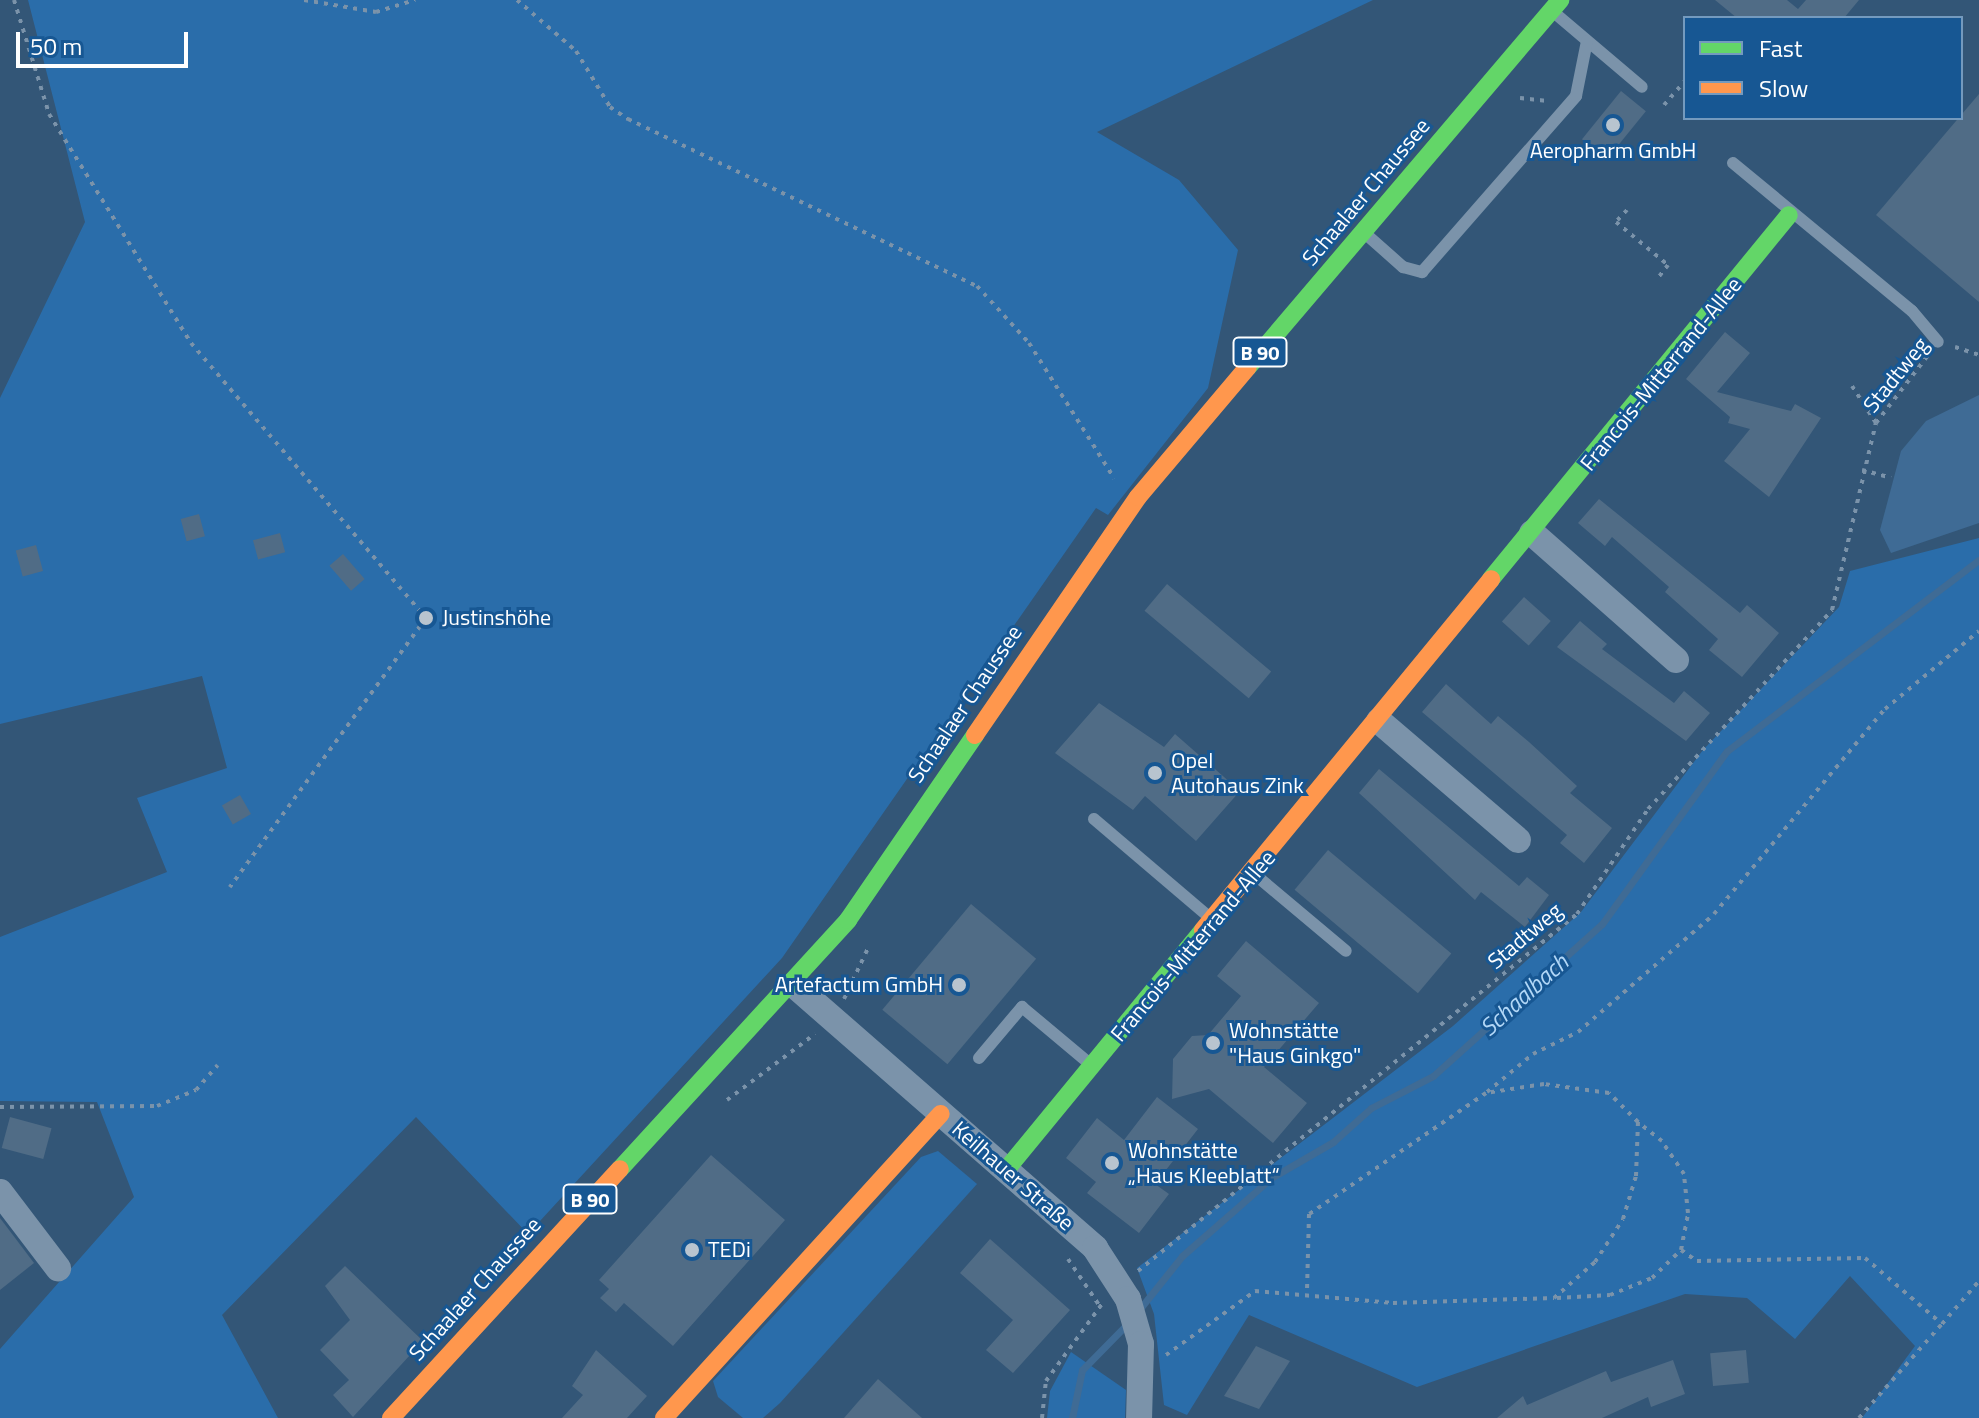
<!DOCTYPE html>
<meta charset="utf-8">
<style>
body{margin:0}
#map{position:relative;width:1979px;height:1418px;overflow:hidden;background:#335677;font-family:"Titillium Web",sans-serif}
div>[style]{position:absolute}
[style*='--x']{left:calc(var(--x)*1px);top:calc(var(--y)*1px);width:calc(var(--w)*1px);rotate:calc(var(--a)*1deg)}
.green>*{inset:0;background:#2a6daa}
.water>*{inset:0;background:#3f6b95}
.stream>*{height:7px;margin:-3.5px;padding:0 3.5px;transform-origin:3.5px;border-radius:3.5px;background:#3f6b95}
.building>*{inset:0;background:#506c86;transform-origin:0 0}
.path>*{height:4px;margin-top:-2px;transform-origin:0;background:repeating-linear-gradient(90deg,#7b93aa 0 4px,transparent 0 10px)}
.lane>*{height:12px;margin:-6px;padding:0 6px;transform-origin:6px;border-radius:6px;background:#7b93aa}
.street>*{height:26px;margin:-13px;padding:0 13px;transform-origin:13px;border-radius:13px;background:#7b93aa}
.fast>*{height:18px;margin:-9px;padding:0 9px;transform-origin:9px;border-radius:9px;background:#63d668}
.slow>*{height:18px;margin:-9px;padding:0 9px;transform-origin:9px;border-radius:9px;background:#ff974d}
.dots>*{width:22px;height:22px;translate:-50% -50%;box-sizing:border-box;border:4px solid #175793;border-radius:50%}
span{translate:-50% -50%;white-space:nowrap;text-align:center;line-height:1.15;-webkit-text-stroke:6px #175793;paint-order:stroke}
.shield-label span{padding:2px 6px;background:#175793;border:2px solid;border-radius:6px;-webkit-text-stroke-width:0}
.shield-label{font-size:20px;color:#fff;font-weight:700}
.poi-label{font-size:22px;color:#fff}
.left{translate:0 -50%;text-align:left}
.right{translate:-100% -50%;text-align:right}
.street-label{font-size:22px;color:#fff}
.water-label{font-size:24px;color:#b2d7f7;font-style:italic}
.legend{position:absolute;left:1683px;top:16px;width:280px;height:104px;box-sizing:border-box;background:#175793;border:2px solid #749abe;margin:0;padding:10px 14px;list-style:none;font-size:24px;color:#fff}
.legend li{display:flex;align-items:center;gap:16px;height:40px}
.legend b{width:40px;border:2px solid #749abe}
.scale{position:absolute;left:16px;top:32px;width:172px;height:36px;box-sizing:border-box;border:4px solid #fff;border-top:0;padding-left:10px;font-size:24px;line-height:28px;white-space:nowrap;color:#fff;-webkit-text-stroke:6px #175793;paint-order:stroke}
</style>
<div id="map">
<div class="green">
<i style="clip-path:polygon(28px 0,1373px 0,1097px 132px,1179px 180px,1238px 250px,1208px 388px,1108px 515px,1096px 508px,782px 958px,528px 1234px,416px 1117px,222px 1315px,278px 1418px,0 1418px,0 1349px,134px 1197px,97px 1102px,0 1101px,0 937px,167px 872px,137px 798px,227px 768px,202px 676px,0 724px,0 398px,85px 222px)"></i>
<i style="clip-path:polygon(1979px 538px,1979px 1418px,1862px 1418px,1915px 1346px,1850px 1276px,1795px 1339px,1747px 1298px,1685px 1294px,1417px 1387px,1249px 1315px,1187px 1415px,1164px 1405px,1154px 1314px,1137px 1268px,1453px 1026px,1581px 912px,1703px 750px,1839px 607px,1850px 571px)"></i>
<i style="clip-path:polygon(938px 1151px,977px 1184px,780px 1403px,763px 1418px,743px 1418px,718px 1397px,713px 1381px,921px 1157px)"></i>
<i style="clip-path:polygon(1071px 1352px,1126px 1390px,1125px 1418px,1047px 1418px,1050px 1391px)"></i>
</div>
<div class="water">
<i style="clip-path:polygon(1979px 395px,1979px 523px,1891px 553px,1880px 530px,1901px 451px,1926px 421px)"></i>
</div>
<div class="stream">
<i style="--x:1138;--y:1311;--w:70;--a:-51.3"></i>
<i style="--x:1182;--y:1256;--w:118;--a:-41.2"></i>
<i style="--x:1271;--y:1178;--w:72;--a:-30.1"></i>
<i style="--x:1333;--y:1142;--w:51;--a:-41.8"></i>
<i style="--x:1371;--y:1108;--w:70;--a:-27.3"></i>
<i style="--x:1433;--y:1076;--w:227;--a:-42"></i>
<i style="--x:1602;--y:924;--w:213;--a:-54.2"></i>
<i style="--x:1727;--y:751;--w:316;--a:-37.2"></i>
<i style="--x:1072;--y:1418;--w:49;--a:-78.2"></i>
<i style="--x:1082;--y:1370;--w:66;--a:-45.6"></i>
</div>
<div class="building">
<i style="clip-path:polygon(1715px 0,1787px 0,1798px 9px,1806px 0,1859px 0,1844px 18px,1737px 18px)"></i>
<i style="left:1621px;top:91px;width:32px;height:62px;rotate:39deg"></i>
<i style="clip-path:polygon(1979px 94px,1979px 302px,1876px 215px)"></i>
<i style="clip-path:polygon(1725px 332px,1750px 353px,1717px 392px,1791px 411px,1795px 404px,1821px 418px,1769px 497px,1724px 461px,1750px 429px,1728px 423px,1730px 417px,1686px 379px)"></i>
<i style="clip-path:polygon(1599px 499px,1740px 613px,1747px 605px,1779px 633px,1742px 677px,1709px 650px,1718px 639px,1665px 592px,1669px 587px,1612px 537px,1605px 546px,1578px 523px)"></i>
<i style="left:199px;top:514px;width:23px;height:19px;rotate:75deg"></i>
<i style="left:280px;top:533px;width:20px;height:28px;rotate:75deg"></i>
<i style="left:36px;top:545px;width:27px;height:21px;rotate:75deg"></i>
<i style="left:343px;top:554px;width:33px;height:18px;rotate:49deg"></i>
<i style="left:1167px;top:584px;width:136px;height:35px;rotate:40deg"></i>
<i style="left:1524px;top:597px;width:36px;height:33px;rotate:42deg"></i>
<i style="clip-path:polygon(1580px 621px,1607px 644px,1602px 649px,1674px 703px,1684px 691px,1710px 713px,1686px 741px,1557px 647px)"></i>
<i style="clip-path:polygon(1446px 684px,1491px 724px,1498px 716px,1529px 742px,1577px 786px,1570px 793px,1612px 828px,1584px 863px,1560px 843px,1567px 835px,1422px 712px)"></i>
<i style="clip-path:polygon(1099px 703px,1164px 747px,1175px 734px,1240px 791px,1196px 841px,1145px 796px,1133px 810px,1055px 753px)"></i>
<i style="clip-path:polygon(1379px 769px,1519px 886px,1527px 877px,1549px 895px,1525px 927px,1481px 892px,1475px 900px,1359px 793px)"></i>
<i style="left:240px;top:795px;width:22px;height:21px;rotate:60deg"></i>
<i style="left:1328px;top:850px;width:161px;height:52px;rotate:40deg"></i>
<i style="left:971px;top:904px;width:85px;height:138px;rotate:40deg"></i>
<i style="clip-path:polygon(1246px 941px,1319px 1003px,1264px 1067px,1307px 1103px,1273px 1143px,1209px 1089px,1172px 1099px,1173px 1059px,1192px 1036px,1208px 1035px,1241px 996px,1217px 976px)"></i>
<i style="clip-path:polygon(1157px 1097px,1198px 1129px,1155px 1184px,1169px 1194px,1139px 1233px,1087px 1193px,1096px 1182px,1066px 1158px,1097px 1118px,1124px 1140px)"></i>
<i style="left:10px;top:1117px;width:43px;height:32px;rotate:15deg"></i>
<i style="clip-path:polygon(711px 1155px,785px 1220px,673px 1346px,624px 1303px,616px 1312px,600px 1298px,609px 1289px,599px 1280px)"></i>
<i style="clip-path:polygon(0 1218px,34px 1263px,0 1290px)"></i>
<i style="clip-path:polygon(990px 1239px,1070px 1310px,1013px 1373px,986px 1350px,1013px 1320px,960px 1273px)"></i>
<i style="clip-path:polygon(345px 1266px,423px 1341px,353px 1417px,333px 1395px,349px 1380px,320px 1350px,350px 1320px,325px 1286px)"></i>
<i style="clip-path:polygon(1256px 1346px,1290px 1361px,1259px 1409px,1224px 1396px)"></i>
<i style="clip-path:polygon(596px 1350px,647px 1396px,627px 1418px,562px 1418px,583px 1395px,572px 1386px)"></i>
<i style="left:1746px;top:1350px;width:33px;height:36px;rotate:85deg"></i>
<i style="clip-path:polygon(1673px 1360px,1685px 1394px,1651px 1407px,1648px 1397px,1602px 1418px,1497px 1418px,1523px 1396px,1527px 1405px,1606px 1371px,1611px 1382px)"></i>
<i style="clip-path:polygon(878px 1379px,922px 1418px,844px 1418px)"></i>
</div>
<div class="path">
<i style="--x:14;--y:0;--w:119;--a:72.9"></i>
<i style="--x:49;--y:114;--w:269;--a:58.2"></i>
<i style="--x:191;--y:343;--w:362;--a:49.5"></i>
<i style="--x:426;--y:618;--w:333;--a:126.1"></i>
<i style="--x:304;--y:0;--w:73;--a:9.5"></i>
<i style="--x:376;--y:12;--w:41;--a:-17.1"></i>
<i style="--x:517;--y:0;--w:78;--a:40.8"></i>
<i style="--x:576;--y:51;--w:66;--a:58.7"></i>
<i style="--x:610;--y:107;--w:22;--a:34"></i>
<i style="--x:628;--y:119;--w:387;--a:25.6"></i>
<i style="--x:977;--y:286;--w:77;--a:47.6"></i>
<i style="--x:1029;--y:343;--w:160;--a:57.8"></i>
<i style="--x:1520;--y:98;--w:28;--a:6"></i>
<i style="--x:1664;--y:105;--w:32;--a:-49"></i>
<i style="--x:1627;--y:210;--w:16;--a:133"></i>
<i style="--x:1616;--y:222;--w:67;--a:39.6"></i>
<i style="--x:1668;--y:265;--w:16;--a:128"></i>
<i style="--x:1955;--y:347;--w:25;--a:18"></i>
<i style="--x:1852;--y:386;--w:44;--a:57"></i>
<i style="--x:1862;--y:470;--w:30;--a:15"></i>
<i style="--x:844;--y:999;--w:59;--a:-64.7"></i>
<i style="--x:1487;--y:1092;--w:60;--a:-39.6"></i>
<i style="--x:1533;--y:1054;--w:50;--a:-26.1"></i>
<i style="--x:1578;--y:1032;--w:180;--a:-40.9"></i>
<i style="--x:1714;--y:914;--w:267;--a:-50.2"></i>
<i style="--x:1885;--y:709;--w:122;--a:-39.7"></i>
<i style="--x:727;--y:1100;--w:110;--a:-36.9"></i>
<i style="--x:0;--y:1107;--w:157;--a:-0.4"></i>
<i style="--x:157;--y:1106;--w:42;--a:-22.3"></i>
<i style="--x:196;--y:1090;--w:33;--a:-49"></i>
<i style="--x:1681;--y:1250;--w:19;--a:35"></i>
<i style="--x:1697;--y:1261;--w:168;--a:-1"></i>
<i style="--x:1865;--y:1258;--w:101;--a:40.6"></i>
<i style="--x:1942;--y:1324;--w:57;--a:-49.3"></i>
<i style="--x:1068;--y:1259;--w:55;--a:56"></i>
<i style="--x:1138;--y:1271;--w:566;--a:-39.12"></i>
<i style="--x:1577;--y:914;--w:127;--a:-55.9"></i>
<i style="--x:1648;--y:809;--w:271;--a:-47.2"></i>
<i style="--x:1832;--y:610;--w:192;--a:-76.8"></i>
<i style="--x:1876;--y:423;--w:87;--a:-52.5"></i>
<i style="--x:1557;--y:1298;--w:53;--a:-3.2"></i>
<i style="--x:1610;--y:1295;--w:45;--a:-22"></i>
<i style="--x:1652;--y:1278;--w:40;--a:-44"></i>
<i style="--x:1681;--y:1250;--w:38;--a:-79"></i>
<i style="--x:1688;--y:1213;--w:39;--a:-96"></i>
<i style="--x:1684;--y:1174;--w:40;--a:-124"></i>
<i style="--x:1662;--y:1141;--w:31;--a:-142"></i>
<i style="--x:1166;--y:1355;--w:110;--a:-35.7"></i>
<i style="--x:1255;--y:1291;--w:139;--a:5"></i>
<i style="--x:1393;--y:1303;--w:161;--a:-1.8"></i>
<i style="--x:1554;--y:1298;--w:55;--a:-41.3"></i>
<i style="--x:1595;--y:1262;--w:51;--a:-56.9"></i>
<i style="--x:1623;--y:1219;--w:45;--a:-73.2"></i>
<i style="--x:1636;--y:1176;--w:54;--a:-87.9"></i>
<i style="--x:1638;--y:1122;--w:41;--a:-135"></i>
<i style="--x:1609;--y:1093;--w:66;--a:-172.1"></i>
<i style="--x:1544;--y:1084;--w:59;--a:171.2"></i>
<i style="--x:1486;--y:1093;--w:214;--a:145.6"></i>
<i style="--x:1309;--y:1214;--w:77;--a:91.5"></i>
<i style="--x:1042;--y:1418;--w:37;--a:-84"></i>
<i style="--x:1046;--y:1381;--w:95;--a:-54"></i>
<i style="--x:1859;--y:1418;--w:125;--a:-48.6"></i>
</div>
<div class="lane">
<i style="--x:1557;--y:15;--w:111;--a:40.3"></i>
<i style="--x:1733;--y:163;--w:232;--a:39.6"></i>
<i style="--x:1912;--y:311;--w:40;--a:50"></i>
<i style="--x:1368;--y:236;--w:47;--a:41.5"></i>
<i style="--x:1403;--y:267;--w:20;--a:15"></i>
<i style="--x:1422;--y:272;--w:234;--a:-48.8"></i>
<i style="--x:1576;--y:96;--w:56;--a:-78.7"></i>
<i style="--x:1094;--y:819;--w:150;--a:40.4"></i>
<i style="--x:1253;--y:873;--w:121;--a:40"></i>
<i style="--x:979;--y:1058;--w:67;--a:-49.9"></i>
<i style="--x:1022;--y:1007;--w:89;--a:40"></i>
</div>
<div class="street">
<i style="--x:1532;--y:533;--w:192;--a:41.4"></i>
<i style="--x:1379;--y:721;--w:183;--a:40.6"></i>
<i style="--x:794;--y:985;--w:400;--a:41.1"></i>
<i style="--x:1095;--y:1248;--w:61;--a:57.1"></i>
<i style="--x:1128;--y:1299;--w:47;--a:73.9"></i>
<i style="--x:1141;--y:1344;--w:74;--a:91.5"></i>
<i style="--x:0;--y:1192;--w:96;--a:52.7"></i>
</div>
<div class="fast">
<i style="--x:1248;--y:367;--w:482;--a:-49.6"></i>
<i style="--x:1491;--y:579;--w:470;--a:-50.7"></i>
<i style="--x:620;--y:1169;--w:338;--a:-47.5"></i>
<i style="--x:848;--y:920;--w:224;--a:-55.5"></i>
<i style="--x:1006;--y:1170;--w:310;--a:-50.6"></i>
</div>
<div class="slow">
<i style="--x:975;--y:735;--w:288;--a:-55.6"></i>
<i style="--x:1138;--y:497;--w:170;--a:-49.8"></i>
<i style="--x:1203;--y:930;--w:454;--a:-50.6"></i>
<i style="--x:391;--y:1418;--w:338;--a:-47.4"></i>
<i style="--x:664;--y:1418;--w:411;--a:-47.7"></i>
</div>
<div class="dots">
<i style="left:1613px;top:125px;background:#b8c4cf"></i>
<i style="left:426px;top:618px;background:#b8c4cf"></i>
<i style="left:1155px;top:773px;background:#b8c4cf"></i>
<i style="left:959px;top:985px;background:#b8c4cf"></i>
<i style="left:1213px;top:1043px;background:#b8c4cf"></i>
<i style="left:1112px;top:1163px;background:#b8c4cf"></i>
<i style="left:692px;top:1250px;background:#b8c4cf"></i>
</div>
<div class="shield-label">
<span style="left:1260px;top:352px">B 90</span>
<span style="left:590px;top:1199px">B 90</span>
</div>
<div class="poi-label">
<span style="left:1613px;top:151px">Aeropharm GmbH</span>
<span class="left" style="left:442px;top:618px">Justinshöhe</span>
<span class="left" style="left:1171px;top:773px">Opel<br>Autohaus Zink</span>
<span class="right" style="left:943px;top:985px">Artefactum GmbH</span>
<span class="left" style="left:1229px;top:1043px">Wohnstätte<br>"Haus Ginkgo"</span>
<span class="left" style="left:1128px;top:1163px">Wohnstätte<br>„Haus Kleeblatt“</span>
<span class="left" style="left:708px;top:1250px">TEDi</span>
</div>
<div class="street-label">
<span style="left:1366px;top:192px;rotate:-50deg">Schaalaer Chaussee</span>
<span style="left:1661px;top:374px;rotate:-51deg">Francois-Mitterrand-Allee</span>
<span style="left:1896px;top:375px;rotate:-51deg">Stadtweg</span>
<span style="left:965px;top:704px;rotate:-56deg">Schaalaer Chaussee</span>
<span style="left:1525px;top:936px;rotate:-40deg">Stadtweg</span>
<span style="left:1193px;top:946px;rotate:-50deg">Francois-Mitterrand-Allee</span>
<span style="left:1013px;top:1176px;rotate:41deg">Keilhauer Straße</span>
<span style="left:475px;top:1289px;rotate:-48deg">Schaalaer Chaussee</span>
</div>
<div class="water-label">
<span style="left:1524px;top:995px;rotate:-42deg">Schaalbach</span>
</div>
<ul class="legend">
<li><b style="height:10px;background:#63d668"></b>Fast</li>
<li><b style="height:10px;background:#ff974d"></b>Slow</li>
</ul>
<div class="scale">50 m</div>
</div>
